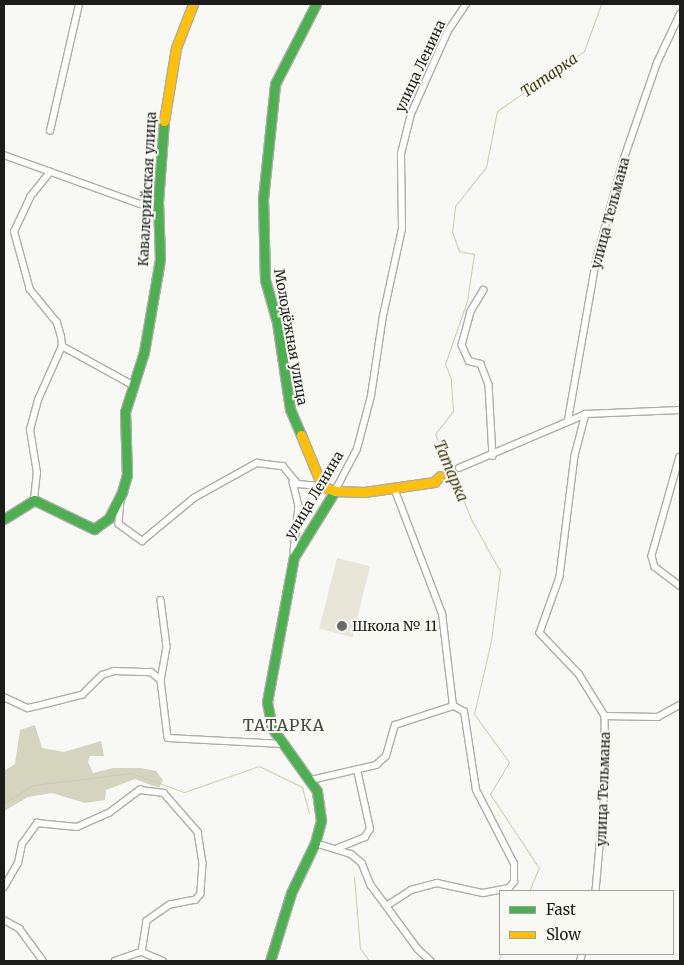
<!DOCTYPE html>
<meta charset="utf-8">
<style>
body{margin:0}
#map{position:relative;width:684px;height:965px;overflow:hidden;background:#f8f8f4;font-family:Merriweather,serif}
div>[style]{position:absolute}
[style*='--x']{left:calc(var(--x)*1px);top:calc(var(--y)*1px);width:calc(var(--w)*1px);rotate:calc(var(--a)*1deg)}
.green>*{inset:0;background:#e7e6d8;transform-origin:0 0}
.forest>*{inset:0;background:#d5d4bf}
.stream>*{height:1px;margin:-0.5px;padding:0 0.5px;transform-origin:0.5px;border-radius:0.5px;background:#cdcbb2}
.roads{filter:drop-shadow(1px 0 #adadab) drop-shadow(-1px 0 #adadab) drop-shadow(0 1px #adadab) drop-shadow(0 -1px #adadab)}
.street>*{height:5.5px;margin:-2.75px;padding:0 2.75px;transform-origin:2.75px;border-radius:2.75px;background:#fefefd}
.fast>*{height:9px;margin:-4.5px;padding:0 4.5px;transform-origin:4.5px;border-radius:4.5px;background:#4caf50}
.slow>*{height:9px;margin:-4.5px;padding:0 4.5px;transform-origin:4.5px;border-radius:4.5px;background:#ffc107}
.dots>*{width:14px;height:14px;translate:-50% -50%;box-sizing:border-box;border:2px solid #f9f9f3;border-radius:50%}
span{translate:-50% -50%;white-space:nowrap;text-align:center;line-height:1.15;-webkit-text-stroke:4px #f9f9f3;paint-order:stroke}
.street-label{font-size:14px;color:#1c1c1a}
.poi-label{font-size:14px;color:#1c1c1a}
.left{translate:0 -50%;text-align:left}
.water-label{font-size:15px;color:#3e3a0f;font-style:italic}
.quarter-label{font-size:16px;color:#484843;letter-spacing:1px}
.frame{position:absolute;inset:0;border:5px solid #1c1c1a;pointer-events:none}
.legend{position:absolute;left:499px;top:890px;width:175px;height:65px;box-sizing:border-box;background:#f9f9f3;border:1px solid #a1a19c;margin:0;padding:6px 9px;list-style:none;font-size:15px;color:#1c1c1a}
.legend li{display:flex;align-items:center;gap:10px;height:25px}
.legend b{width:25px;border:1px solid #a1a19c}
</style>
<div id="map">
<div class="green">
<i style="left:337px;top:558px;width:34px;height:73px;rotate:14deg"></i>
</div>
<div class="forest">
<i style="clip-path:polygon(35px 725px,42px 748px,64px 752px,101px 741px,104px 756px,90px 756px,88px 762px,93px 773px,113px 768px,141px 768px,156px 771px,163px 780px,159px 788px,135px 779px,106px 790px,105px 800px,85px 803px,52px 793px,28px 797px,4px 811px,4px 771px,15px 764px,20px 730px)"></i>
</div>
<div class="stream">
<i style="--x:4;--y:803;--w:34;--a:-32"></i>
<i style="--x:33;--y:785;--w:99;--a:-7"></i>
<i style="--x:131;--y:773;--w:56;--a:19.7"></i>
<i style="--x:184;--y:792;--w:79;--a:-19.1"></i>
<i style="--x:259;--y:766;--w:48;--a:26"></i>
<i style="--x:302;--y:787;--w:27;--a:75"></i>
<i style="--x:354;--y:877;--w:71;--a:85.2"></i>
<i style="--x:360;--y:948;--w:16;--a:55"></i>
<i style="--x:529;--y:891;--w:25;--a:-67"></i>
<i style="--x:539;--y:868;--w:89;--a:-123.5"></i>
<i style="--x:490;--y:794;--w:37;--a:-59"></i>
<i style="--x:509;--y:762;--w:59;--a:-126.1"></i>
<i style="--x:474;--y:714;--w:75;--a:-76.9"></i>
<i style="--x:491;--y:641;--w:71;--a:-82.7"></i>
<i style="--x:500;--y:571;--w:57;--a:-119.2"></i>
<i style="--x:472;--y:521;--w:95;--a:-113"></i>
<i style="--x:435;--y:434;--w:29;--a:-52"></i>
<i style="--x:453;--y:411;--w:32;--a:-94"></i>
<i style="--x:451;--y:379;--w:16;--a:-112"></i>
<i style="--x:445;--y:364;--w:67;--a:-70.8"></i>
<i style="--x:467;--y:301;--w:48;--a:-81.5"></i>
<i style="--x:474;--y:254;--w:15;--a:-169"></i>
<i style="--x:459;--y:251;--w:20;--a:-110"></i>
<i style="--x:452;--y:232;--w:26;--a:-83"></i>
<i style="--x:455;--y:206;--w:50;--a:-51.5"></i>
<i style="--x:486;--y:167;--w:57;--a:-78.9"></i>
<i style="--x:497;--y:111;--w:106;--a:-34.6"></i>
<i style="--x:584;--y:51;--w:50;--a:-70.1"></i>
<i style="--x:498;--y:961;--w:8;--a:-67"></i>
</div>
<div class="roads">
<div class="street">
<i style="--x:50;--y:131;--w:130;--a:-77.1"></i>
<i style="--x:4;--y:155;--w:145;--a:19.8"></i>
<i style="--x:140;--y:204;--w:18;--a:-6"></i>
<i style="--x:484;--y:290;--w:26;--a:121"></i>
<i style="--x:471;--y:312;--w:34;--a:105"></i>
<i style="--x:462;--y:345;--w:17;--a:66"></i>
<i style="--x:469;--y:361;--w:12;--a:14"></i>
<i style="--x:481;--y:364;--w:22;--a:69"></i>
<i style="--x:489;--y:385;--w:71;--a:86.8"></i>
<i style="--x:62;--y:346;--w:81;--a:28.8"></i>
<i style="--x:586;--y:414;--w:43;--a:104.7"></i>
<i style="--x:575;--y:456;--w:122;--a:97.1"></i>
<i style="--x:560;--y:577;--w:59;--a:109.7"></i>
<i style="--x:540;--y:633;--w:57;--a:46.4"></i>
<i style="--x:579;--y:674;--w:49;--a:58.2"></i>
<i style="--x:605;--y:716;--w:63;--a:89.1"></i>
<i style="--x:606;--y:779;--w:112;--a:95.1"></i>
<i style="--x:568;--y:420;--w:161;--a:-80"></i>
<i style="--x:596;--y:261;--w:100;--a:-75"></i>
<i style="--x:622;--y:164;--w:107;--a:-70.9"></i>
<i style="--x:657;--y:63;--w:54;--a:-64.9"></i>
<i style="--x:680;--y:457;--w:103;--a:105.8"></i>
<i style="--x:652;--y:556;--w:11;--a:75"></i>
<i style="--x:655;--y:567;--w:31;--a:37"></i>
<i style="--x:459;--y:468;--w:138;--a:-23"></i>
<i style="--x:586;--y:414;--w:94;--a:-2.4"></i>
<i style="--x:293;--y:482;--w:25;--a:76"></i>
<i style="--x:299;--y:506;--w:46;--a:96.2"></i>
<i style="--x:335;--y:491;--w:47;--a:-62.4"></i>
<i style="--x:357;--y:449;--w:55;--a:-75.2"></i>
<i style="--x:371;--y:396;--w:81;--a:-81.5"></i>
<i style="--x:383;--y:316;--w:89;--a:-77.7"></i>
<i style="--x:402;--y:229;--w:75;--a:-90.8"></i>
<i style="--x:401;--y:154;--w:41;--a:-76"></i>
<i style="--x:411;--y:114;--w:91;--a:-66"></i>
<i style="--x:448;--y:31;--w:32;--a:-56"></i>
<i style="--x:34;--y:500;--w:27;--a:-84"></i>
<i style="--x:37;--y:473;--w:44;--a:-99.2"></i>
<i style="--x:30;--y:430;--w:31;--a:-75"></i>
<i style="--x:38;--y:400;--w:59;--a:-66"></i>
<i style="--x:62;--y:346;--w:9;--a:-96"></i>
<i style="--x:61;--y:337;--w:15;--a:-106"></i>
<i style="--x:57;--y:323;--w:43;--a:-129.3"></i>
<i style="--x:30;--y:290;--w:60;--a:-105.4"></i>
<i style="--x:14;--y:232;--w:38;--a:-65"></i>
<i style="--x:30;--y:197;--w:32;--a:-51"></i>
<i style="--x:121;--y:500;--w:24;--a:95"></i>
<i style="--x:119;--y:524;--w:29;--a:36"></i>
<i style="--x:142;--y:541;--w:67;--a:-39.6"></i>
<i style="--x:194;--y:498;--w:72;--a:-29.1"></i>
<i style="--x:257;--y:463;--w:26;--a:7"></i>
<i style="--x:283;--y:466;--w:23;--a:50"></i>
<i style="--x:298;--y:484;--w:24;--a:5"></i>
<i style="--x:161;--y:600;--w:47;--a:82.7"></i>
<i style="--x:167;--y:647;--w:34;--a:100"></i>
<i style="--x:161;--y:680;--w:58;--a:83.1"></i>
<i style="--x:168;--y:738;--w:115;--a:3"></i>
<i style="--x:4;--y:697;--w:26;--a:25"></i>
<i style="--x:28;--y:708;--w:17;--a:-13"></i>
<i style="--x:45;--y:704;--w:38;--a:-14"></i>
<i style="--x:82;--y:695;--w:28;--a:-45"></i>
<i style="--x:102;--y:675;--w:13;--a:-18"></i>
<i style="--x:114;--y:671;--w:37;--a:2"></i>
<i style="--x:151;--y:672;--w:13;--a:39"></i>
<i style="--x:605;--y:716;--w:53;--a:1.1"></i>
<i style="--x:658;--y:717;--w:25;--a:-29"></i>
<i style="--x:311;--y:780;--w:67;--a:-13"></i>
<i style="--x:376;--y:765;--w:13;--a:-42"></i>
<i style="--x:386;--y:756;--w:32;--a:-74"></i>
<i style="--x:395;--y:725;--w:61;--a:-18.1"></i>
<i style="--x:315;--y:843;--w:38;--a:17"></i>
<i style="--x:351;--y:854;--w:14;--a:39"></i>
<i style="--x:362;--y:863;--w:24;--a:68"></i>
<i style="--x:371;--y:885;--w:79;--a:53.7"></i>
<i style="--x:418;--y:949;--w:18;--a:43"></i>
<i style="--x:338;--y:848;--w:29;--a:-22"></i>
<i style="--x:365;--y:837;--w:9;--a:-58"></i>
<i style="--x:370;--y:829;--w:60;--a:-102.4"></i>
<i style="--x:4;--y:887;--w:28;--a:-60"></i>
<i style="--x:18;--y:863;--w:19;--a:-78"></i>
<i style="--x:22;--y:844;--w:26;--a:-54"></i>
<i style="--x:37;--y:823;--w:40;--a:5.7"></i>
<i style="--x:77;--y:827;--w:35;--a:-24"></i>
<i style="--x:109;--y:813;--w:39;--a:-37"></i>
<i style="--x:140;--y:790;--w:24;--a:7"></i>
<i style="--x:164;--y:793;--w:52;--a:48.9"></i>
<i style="--x:198;--y:832;--w:31;--a:81"></i>
<i style="--x:203;--y:863;--w:31;--a:94"></i>
<i style="--x:201;--y:894;--w:8;--a:130"></i>
<i style="--x:196;--y:900;--w:26;--a:169"></i>
<i style="--x:170;--y:905;--w:28;--a:145"></i>
<i style="--x:147;--y:921;--w:31;--a:99"></i>
<i style="--x:142;--y:952;--w:28;--a:161"></i>
<i style="--x:388;--y:905;--w:27;--a:-33"></i>
<i style="--x:411;--y:890;--w:27;--a:-15"></i>
<i style="--x:437;--y:883;--w:47;--a:12.3"></i>
<i style="--x:483;--y:893;--w:26;--a:-11"></i>
<i style="--x:509;--y:888;--w:8;--a:-50"></i>
<i style="--x:514;--y:882;--w:18;--a:-90"></i>
<i style="--x:514;--y:864;--w:83;--a:-117.2"></i>
<i style="--x:476;--y:790;--w:79;--a:-98.7"></i>
<i style="--x:464;--y:712;--w:13;--a:-151"></i>
<i style="--x:453;--y:706;--w:93;--a:-96.8"></i>
<i style="--x:442;--y:614;--w:135;--a:-110.9"></i>
<i style="--x:4;--y:920;--w:18;--a:29"></i>
<i style="--x:20;--y:929;--w:39;--a:54"></i>
<i style="--x:142;--y:952;--w:23;--a:23"></i>
<i style="--x:580;--y:961;--w:7;--a:-74"></i>
</div>
<div class="fast">
<i style="--x:301;--y:435;--w:28;--a:-113"></i>
<i style="--x:290;--y:409;--w:88;--a:-98.5"></i>
<i style="--x:277;--y:322;--w:44;--a:-105.9"></i>
<i style="--x:265;--y:280;--w:81;--a:-91.4"></i>
<i style="--x:263;--y:199;--w:116;--a:-84"></i>
<i style="--x:275;--y:84;--w:90;--a:-62.9"></i>
<i style="--x:4;--y:519;--w:36;--a:-32"></i>
<i style="--x:34;--y:500;--w:67;--a:25.8"></i>
<i style="--x:94;--y:529;--w:19;--a:-36"></i>
<i style="--x:109;--y:518;--w:29;--a:-63"></i>
<i style="--x:122;--y:492;--w:18;--a:-74"></i>
<i style="--x:127;--y:475;--w:63;--a:-91.8"></i>
<i style="--x:125;--y:412;--w:63;--a:-72.4"></i>
<i style="--x:144;--y:352;--w:94;--a:-80.2"></i>
<i style="--x:160;--y:259;--w:57;--a:-92"></i>
<i style="--x:158;--y:202;--w:81;--a:-85.8"></i>
<i style="--x:270;--y:961;--w:71;--a:-72.8"></i>
<i style="--x:291;--y:893;--w:55;--a:-64.4"></i>
<i style="--x:315;--y:843;--w:24;--a:-75"></i>
<i style="--x:321;--y:820;--w:29;--a:-98"></i>
<i style="--x:317;--y:791;--w:77;--a:-125.5"></i>
<i style="--x:272;--y:728;--w:26;--a:-101"></i>
<i style="--x:267;--y:702;--w:147;--a:-79.5"></i>
<i style="--x:294;--y:557;--w:78;--a:-58.2"></i>
</div>
<div class="slow">
<i style="--x:164;--y:121;--w:74;--a:-80.7"></i>
<i style="--x:176;--y:48;--w:47;--a:-68.9"></i>
<i style="--x:301;--y:435;--w:55;--a:67.6"></i>
<i style="--x:322;--y:486;--w:14;--a:21"></i>
<i style="--x:335;--y:491;--w:29;--a:2"></i>
<i style="--x:364;--y:492;--w:71;--a:-8.1"></i>
<i style="--x:434;--y:482;--w:8;--a:-45"></i>
</div>
</div>
<div class="dots">
<i style="left:342px;top:626px;background:#696966"></i>
</div>
<div class="street-label">
<span style="left:420px;top:66px;rotate:-65deg">улица Ленина</span>
<span style="left:147px;top:189px;rotate:-87deg">Кавалерийская улица</span>
<span style="left:610px;top:213px;rotate:-75deg">улица Тельмана</span>
<span style="left:291px;top:337px;rotate:80deg">Молодёжная улица</span>
<span style="left:314px;top:495px;rotate:-59deg">улица Ленина</span>
<span style="left:603px;top:789px;rotate:-88deg">улица Тельмана</span>
</div>
<div class="poi-label">
<span class="left" style="left:352px;top:626px">Школа № 11</span>
</div>
<div class="water-label">
<span style="left:549px;top:75px;rotate:-35deg">Татарка</span>
<span style="left:451px;top:471px;rotate:67deg">Татарка</span>
</div>
<div class="quarter-label">
<span style="left:284px;top:725px">ТАТАРКА</span>
</div>
<div class="frame"></div>
<ul class="legend">
<li><b style="height:6px;background:#4caf50"></b>Fast</li>
<li><b style="height:6px;background:#ffc107"></b>Slow</li>
</ul>
</div>
